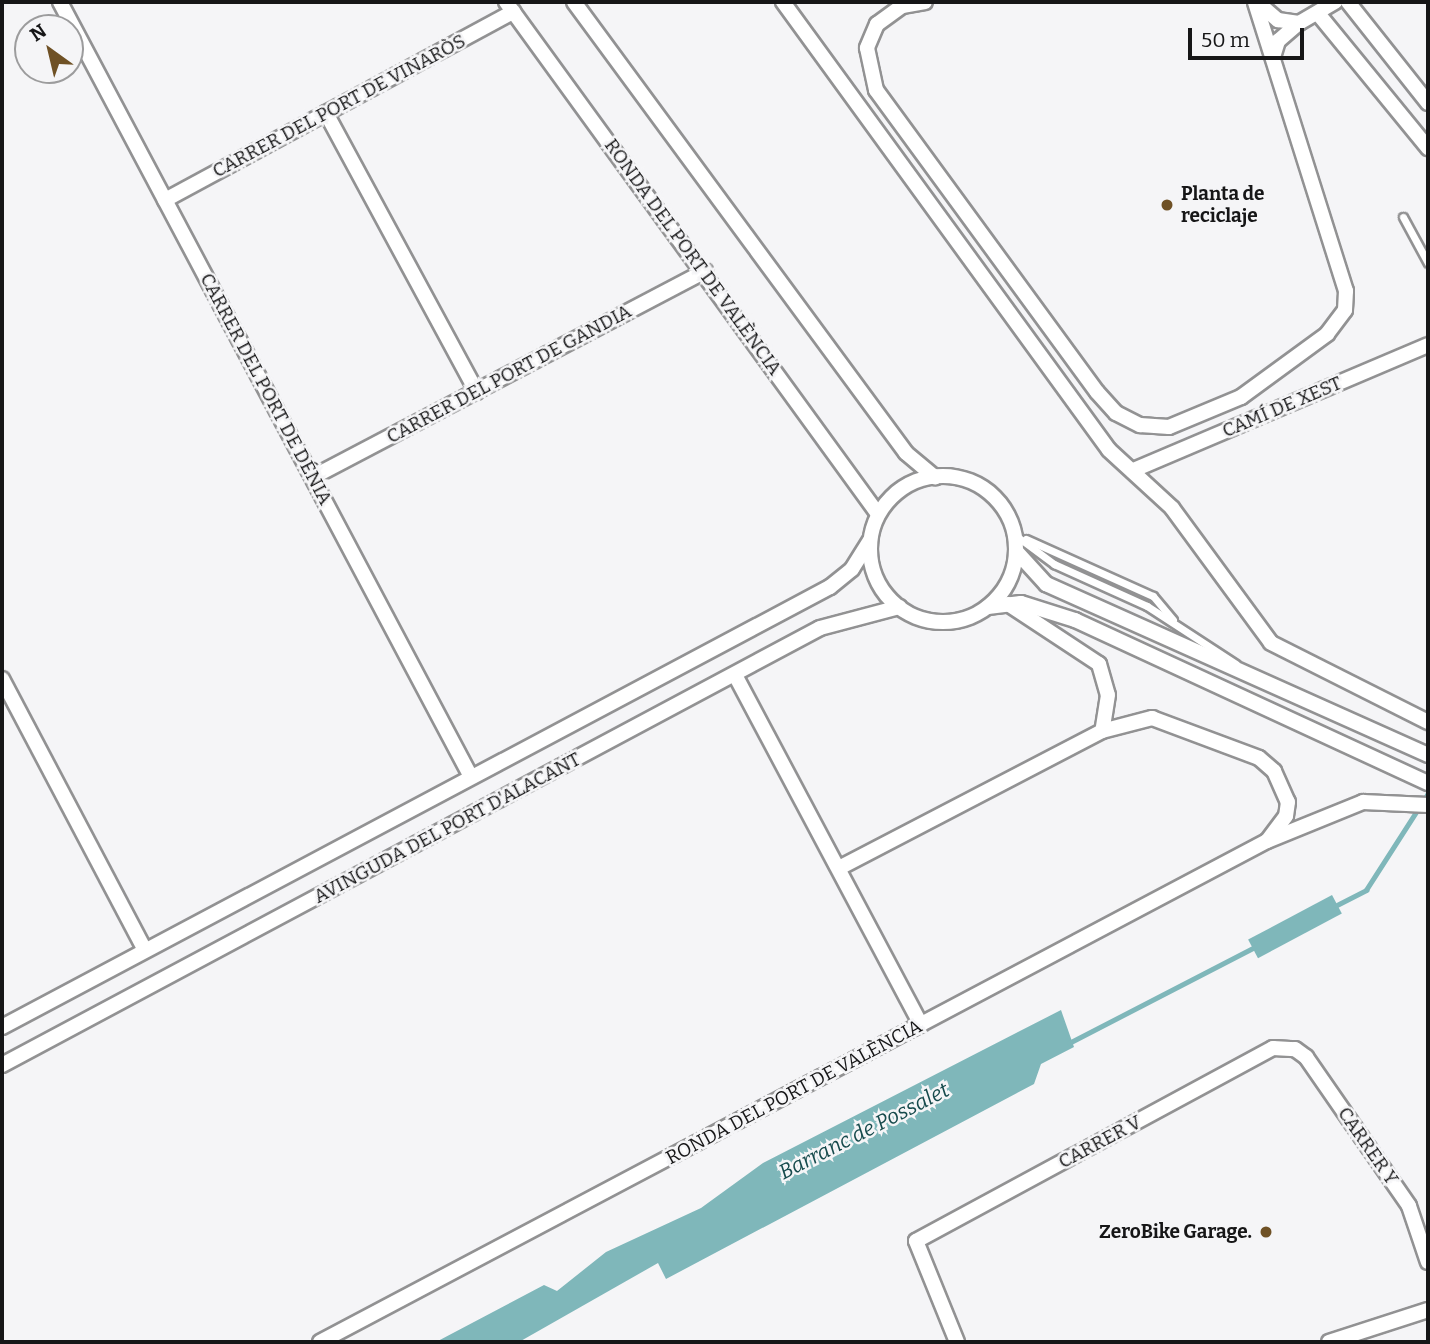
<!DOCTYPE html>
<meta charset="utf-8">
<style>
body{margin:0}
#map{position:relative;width:1430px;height:1344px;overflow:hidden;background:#f5f5f7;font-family:Bitter,serif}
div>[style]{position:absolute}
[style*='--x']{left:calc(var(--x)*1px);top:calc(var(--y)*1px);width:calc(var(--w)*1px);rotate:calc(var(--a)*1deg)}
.water>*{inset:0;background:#7fb7ba;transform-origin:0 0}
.stream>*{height:4.5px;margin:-2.25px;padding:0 2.25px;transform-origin:2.25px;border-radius:2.25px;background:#7fb7ba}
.roads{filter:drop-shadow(2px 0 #929293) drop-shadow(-2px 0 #929293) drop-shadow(0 2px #929293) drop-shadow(0 -2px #929293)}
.service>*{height:7px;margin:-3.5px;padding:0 3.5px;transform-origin:3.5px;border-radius:3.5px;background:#fff}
.minor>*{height:14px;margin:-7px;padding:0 7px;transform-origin:7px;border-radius:7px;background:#fff}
.minor>.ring{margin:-7px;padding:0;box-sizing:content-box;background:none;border:14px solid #fff;border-radius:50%}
.dots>*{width:19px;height:19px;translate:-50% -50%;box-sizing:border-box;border:4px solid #f5f5f7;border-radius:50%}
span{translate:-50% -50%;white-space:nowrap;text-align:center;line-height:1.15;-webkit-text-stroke:5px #f5f5f7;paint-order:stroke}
.street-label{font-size:19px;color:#161617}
.poi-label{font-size:19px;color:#161617;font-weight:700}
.left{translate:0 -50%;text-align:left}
.right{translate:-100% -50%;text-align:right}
.water-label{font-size:21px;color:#164a4c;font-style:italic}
.frame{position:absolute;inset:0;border:4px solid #161617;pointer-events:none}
.north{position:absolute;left:14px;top:14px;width:70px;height:70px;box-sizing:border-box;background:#f5f5f7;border:2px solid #9c9c9d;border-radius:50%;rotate:326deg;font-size:19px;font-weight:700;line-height:28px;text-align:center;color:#161617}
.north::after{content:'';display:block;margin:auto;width:24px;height:32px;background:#6f5125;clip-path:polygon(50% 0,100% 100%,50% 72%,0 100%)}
.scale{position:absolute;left:1188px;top:28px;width:116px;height:32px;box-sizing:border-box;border:4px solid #161617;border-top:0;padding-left:9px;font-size:21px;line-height:24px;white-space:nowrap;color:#161617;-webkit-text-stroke:5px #f5f5f7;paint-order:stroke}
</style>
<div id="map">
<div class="water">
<i style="left:1332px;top:895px;width:21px;height:95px;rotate:62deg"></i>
<i style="clip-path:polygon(1061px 1010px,1074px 1047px,1041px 1064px,1034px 1084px,666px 1279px,658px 1263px,519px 1342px,436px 1342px,544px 1285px,557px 1291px,606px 1252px,701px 1208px,763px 1163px)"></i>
</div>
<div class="stream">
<i style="--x:1423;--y:802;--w:10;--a:-61"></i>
<i style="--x:1337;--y:905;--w:33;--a:-27"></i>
<i style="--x:1366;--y:890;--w:96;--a:-57.3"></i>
<i style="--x:1069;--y:1043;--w:207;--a:-27.3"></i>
</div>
<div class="roads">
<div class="service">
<i style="--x:1403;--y:217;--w:52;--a:61.5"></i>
<i style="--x:1015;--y:535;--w:49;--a:36.6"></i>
<i style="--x:1054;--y:564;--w:102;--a:24.3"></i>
<i style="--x:1147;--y:606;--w:106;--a:33.1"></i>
<i style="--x:1026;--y:539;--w:139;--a:24.2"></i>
<i style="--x:1153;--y:596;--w:31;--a:50"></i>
</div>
<div class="minor">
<i style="--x:60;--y:2;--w:877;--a:62.06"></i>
<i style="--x:506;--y:2;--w:633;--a:54"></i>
<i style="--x:574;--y:2;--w:560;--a:53.64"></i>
<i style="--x:906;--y:453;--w:38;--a:40"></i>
<i style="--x:783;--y:2;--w:554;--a:53.96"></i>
<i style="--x:1109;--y:450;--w:86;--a:42.6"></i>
<i style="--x:1172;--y:508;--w:167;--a:53.7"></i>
<i style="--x:1271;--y:643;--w:176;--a:26.7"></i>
<i style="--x:925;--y:2;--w:23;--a:170"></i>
<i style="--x:902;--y:6;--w:31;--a:144"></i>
<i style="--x:877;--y:24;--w:26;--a:113"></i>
<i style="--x:867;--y:48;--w:43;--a:77.9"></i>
<i style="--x:876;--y:90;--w:374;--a:53.8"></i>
<i style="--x:1097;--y:392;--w:28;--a:48"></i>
<i style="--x:1116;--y:413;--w:27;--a:27"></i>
<i style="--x:1140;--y:425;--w:29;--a:4"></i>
<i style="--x:1169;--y:427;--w:78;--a:-22.6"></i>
<i style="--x:1241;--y:397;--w:107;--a:-36.2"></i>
<i style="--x:1327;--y:334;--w:30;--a:-53"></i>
<i style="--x:1345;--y:310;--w:19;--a:-87"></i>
<i style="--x:1346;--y:291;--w:303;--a:-107.5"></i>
<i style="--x:1257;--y:2;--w:28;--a:41"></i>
<i style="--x:1278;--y:20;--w:21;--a:8"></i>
<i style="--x:1299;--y:23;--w:42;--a:-30.3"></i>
<i style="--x:1348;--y:2;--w:129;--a:51.6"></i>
<i style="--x:1320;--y:16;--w:171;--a:50.7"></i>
<i style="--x:1274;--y:54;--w:14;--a:-73"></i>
<i style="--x:1278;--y:41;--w:28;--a:-41"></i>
<i style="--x:326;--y:113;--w:317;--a:61.6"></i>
<i style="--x:165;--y:200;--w:396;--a:-28.4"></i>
<i style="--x:1136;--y:469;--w:317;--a:-23"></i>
<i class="ring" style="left:870px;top:476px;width:132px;height:132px"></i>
<i style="--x:313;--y:477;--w:443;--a:-27.7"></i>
<i style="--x:1016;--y:551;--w:45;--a:47.7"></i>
<i style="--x:1046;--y:584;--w:419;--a:24.1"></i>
<i style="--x:1008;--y:604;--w:109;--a:33.4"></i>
<i style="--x:1099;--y:664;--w:32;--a:74"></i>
<i style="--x:1108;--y:695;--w:36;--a:99"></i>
<i style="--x:988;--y:607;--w:33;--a:-7"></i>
<i style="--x:1021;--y:603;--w:57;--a:17.5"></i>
<i style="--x:1075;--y:620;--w:389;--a:24.8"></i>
<i style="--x:735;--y:675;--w:396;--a:62"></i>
<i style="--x:2;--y:679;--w:306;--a:62.2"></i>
<i style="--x:839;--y:868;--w:297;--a:-27.5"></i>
<i style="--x:1102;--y:731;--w:52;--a:-14.6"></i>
<i style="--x:1152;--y:718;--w:114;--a:20.5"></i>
<i style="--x:1259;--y:758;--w:20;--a:41"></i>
<i style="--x:1274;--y:771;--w:34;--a:66"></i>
<i style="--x:1288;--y:802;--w:14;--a:98"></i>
<i style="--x:1286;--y:816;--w:30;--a:127"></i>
<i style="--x:2;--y:1027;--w:938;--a:-27.99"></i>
<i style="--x:830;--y:587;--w:28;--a:-39"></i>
<i style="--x:852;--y:569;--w:34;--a:-58"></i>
<i style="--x:2;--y:1065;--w:927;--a:-28.11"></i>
<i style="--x:820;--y:628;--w:82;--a:-14.9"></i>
<i style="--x:320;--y:1342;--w:1071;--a:-27.88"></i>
<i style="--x:1267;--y:841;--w:104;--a:-22.1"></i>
<i style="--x:1363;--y:802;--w:65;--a:2.6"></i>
<i style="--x:957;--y:1342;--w:109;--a:-112.1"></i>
<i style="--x:916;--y:1241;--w:406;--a:-28.4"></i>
<i style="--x:1273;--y:1048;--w:22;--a:3"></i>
<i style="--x:1295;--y:1049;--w:14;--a:36"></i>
<i style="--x:1306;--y:1057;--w:181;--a:55.3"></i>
<i style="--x:1409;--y:1206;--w:59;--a:71.3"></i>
<i style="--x:1329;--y:1342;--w:104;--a:-17.9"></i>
</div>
</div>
<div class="dots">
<i style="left:1167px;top:205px;background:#6f5125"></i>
<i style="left:1266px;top:1232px;background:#6f5125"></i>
</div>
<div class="street-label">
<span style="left:339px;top:106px;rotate:-28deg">CARRER DEL PORT DE VINARÒS</span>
<span style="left:693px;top:257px;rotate:54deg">RONDA DEL PORT DE VALÈNCIA</span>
<span style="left:509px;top:374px;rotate:-28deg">CARRER DEL PORT DE GANDIA</span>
<span style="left:266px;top:389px;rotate:62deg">CARRER DEL PORT DE DÉNIA</span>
<span style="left:1282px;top:407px;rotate:-23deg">CAMÍ DE XEST</span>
<span style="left:447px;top:828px;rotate:-28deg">AVINGUDA DEL PORT D'ALACANT</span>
<span style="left:794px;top:1092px;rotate:-28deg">RONDA DEL PORT DE VALÈNCIA</span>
<span style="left:1100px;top:1142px;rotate:-28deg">CARRER V</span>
<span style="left:1368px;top:1146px;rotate:55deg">CARRER Y</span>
</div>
<div class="poi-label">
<span class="left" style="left:1181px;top:205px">Planta de<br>reciclaje</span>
<span class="right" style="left:1252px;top:1232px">ZeroBike Garage.</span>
</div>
<div class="water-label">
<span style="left:864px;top:1131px;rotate:-27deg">Barranc de Possalet</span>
</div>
<div class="frame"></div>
<div class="north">N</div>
<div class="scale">50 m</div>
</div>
